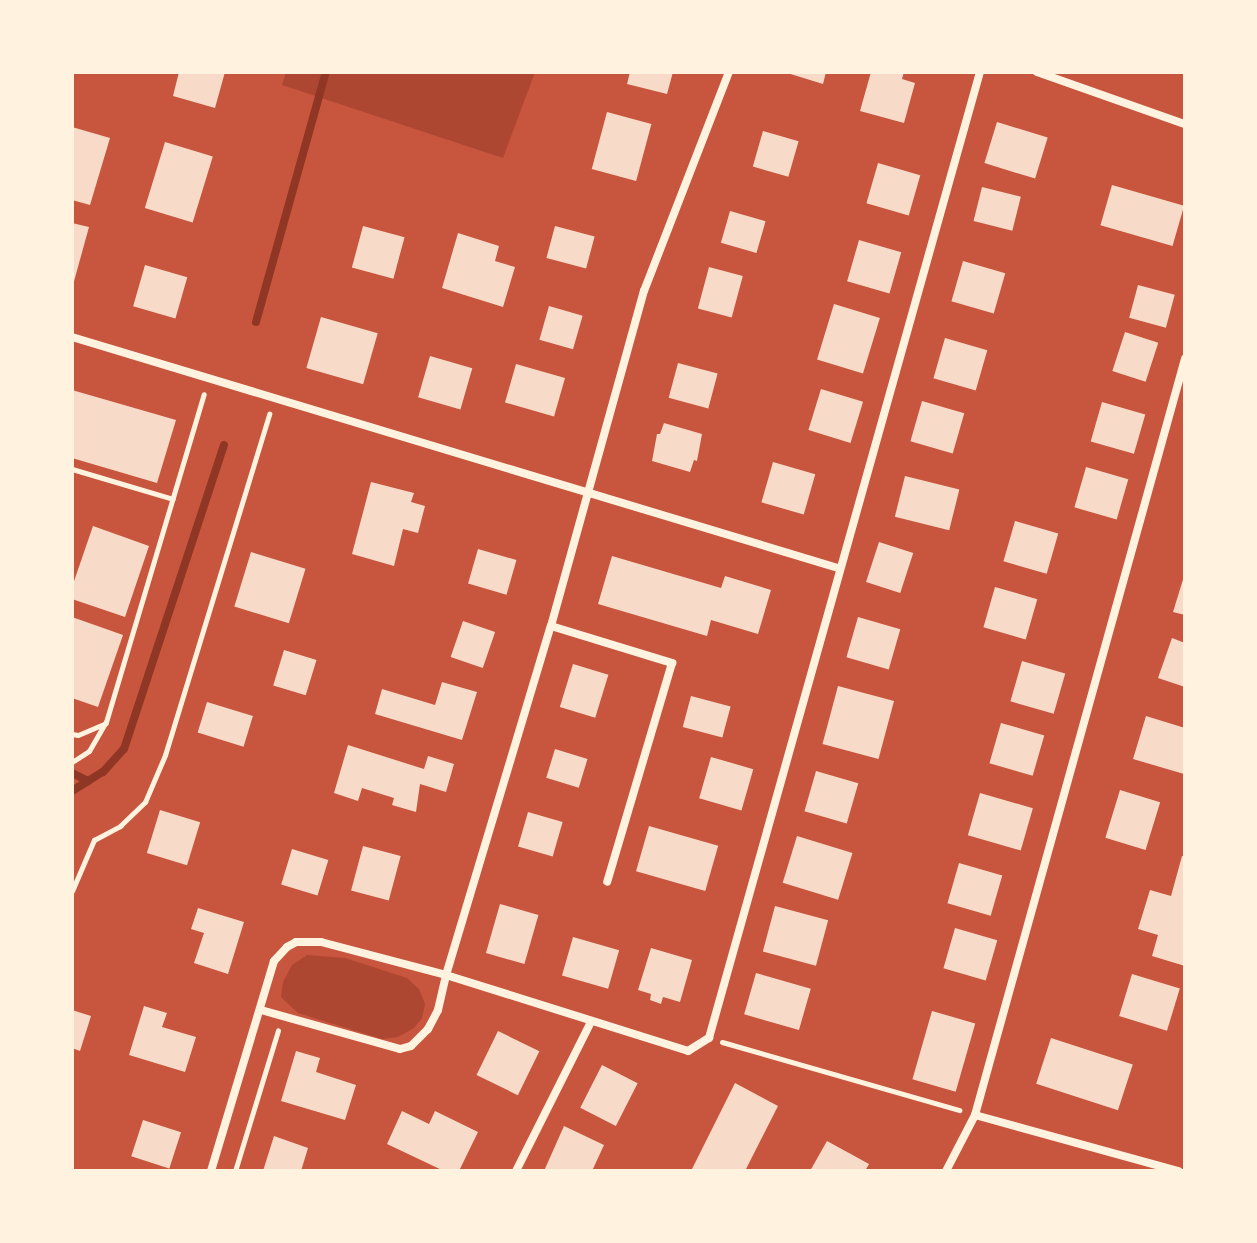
<!DOCTYPE html>
<style>
body{margin:0}
#map{position:relative;width:1257px;height:1243px;overflow:hidden;background:#c8553d;font-family:"Zilla Slab",serif}
div>[style]{position:absolute}
[style*='--x']{left:calc(var(--x)*1px);top:calc(var(--y)*1px);width:calc(var(--w)*1px);rotate:calc(var(--a)*1deg)}
.green>*{inset:0;background:#ae4732}
.stream>*{height:8px;margin:-4px;padding:0 4px;transform-origin:4px;border-radius:4px;background:#8f3625}
.building>*{inset:0;background:#f7dbc8;transform-origin:0 0}
.path>*{height:5px;margin:-2.5px;padding:0 2.5px;transform-origin:2.5px;border-radius:2.5px;background:#fff3e0}
.minor>*{height:8px;margin:-4px;padding:0 4px;transform-origin:4px;border-radius:4px;background:#fff3e0}
span{translate:-50% -50%;white-space:nowrap;text-align:center;line-height:1.15;-webkit-text-stroke:8px #fff3e0;paint-order:stroke}
.frame{position:absolute;inset:0;border:74px solid #fff3e0;pointer-events:none}
</style>
<div id="map">
<div class="green">
<i style="clip-path:polygon(286px 72px,535px 72px,503px 158px,282px 85px)"></i>
<i style="clip-path:polygon(307px 955px,345px 958px,407px 978px,419px 989px,425px 1004px,422px 1018px,414px 1028px,398px 1037px,382px 1039px,298px 1013px,281px 997px,283px 982px,292px 965px)"></i>
</div>
<div class="stream">
<i style="--x:256;--y:322;--w:260;--a:-74.4"></i>
<i style="--x:72;--y:773;--w:18;--a:27"></i>
<i style="--x:72;--y:791;--w:36;--a:-32"></i>
<i style="--x:103;--y:772;--w:31;--a:-48"></i>
<i style="--x:124;--y:749;--w:320;--a:-71.8"></i>
</div>
<div class="building">
<i style="clip-path:polygon(179px 72px,225px 72px,215px 108px,173px 96px)"></i>
<i style="clip-path:polygon(630px 72px,673px 72px,667px 94px,627px 84px)"></i>
<i style="clip-path:polygon(784px 72px,826px 72px,823px 84px)"></i>
<i style="clip-path:polygon(871px 72px,904px 72px,902px 79px,915px 83px,904px 123px,860px 111px)"></i>
<i style="left:607px;top:112px;width:46px;height:59px;rotate:15deg"></i>
<i style="left:997px;top:122px;width:53px;height:43px;rotate:17deg"></i>
<i style="clip-path:polygon(72px 127px,110px 138px,90px 205px,72px 200px)"></i>
<i style="left:763px;top:131px;width:37px;height:37px;rotate:16deg"></i>
<i style="left:165px;top:142px;width:50px;height:69px;rotate:17deg"></i>
<i style="left:878px;top:163px;width:44px;height:42px;rotate:16deg"></i>
<i style="left:1112px;top:185px;width:75px;height:42px;rotate:16deg"></i>
<i style="left:982px;top:187px;width:40px;height:35px;rotate:14deg"></i>
<i style="left:730px;top:211px;width:37px;height:33px;rotate:16deg"></i>
<i style="clip-path:polygon(72px 223px,89px 227px,73px 285px,72px 285px)"></i>
<i style="left:363px;top:226px;width:43px;height:43px;rotate:15deg"></i>
<i style="left:555px;top:226px;width:41px;height:33px;rotate:15deg"></i>
<i style="clip-path:polygon(458px 233px,499px 246px,495px 261px,515px 267px,503px 307px,442px 288px)"></i>
<i style="left:859px;top:240px;width:44px;height:43px;rotate:16deg"></i>
<i style="left:963px;top:261px;width:44px;height:42px;rotate:16deg"></i>
<i style="left:145px;top:265px;width:44px;height:43px;rotate:16deg"></i>
<i style="left:709px;top:267px;width:35px;height:43px;rotate:15deg"></i>
<i style="left:1138px;top:285px;width:38px;height:34px;rotate:15deg"></i>
<i style="left:834px;top:304px;width:48px;height:58px;rotate:17deg"></i>
<i style="left:549px;top:306px;width:35px;height:35px;rotate:16deg"></i>
<i style="left:321px;top:317px;width:59px;height:53px;rotate:16deg"></i>
<i style="left:1125px;top:332px;width:35px;height:41px;rotate:18deg"></i>
<i style="left:945px;top:338px;width:44px;height:42px;rotate:16deg"></i>
<i style="left:430px;top:356px;width:44px;height:43px;rotate:16deg"></i>
<i style="left:678px;top:363px;width:41px;height:36px;rotate:15deg"></i>
<i style="left:516px;top:364px;width:51px;height:40px;rotate:16deg"></i>
<i style="left:821px;top:389px;width:44px;height:43px;rotate:17deg"></i>
<i style="clip-path:polygon(72px 390px,176px 420px,157px 483px,72px 458px)"></i>
<i style="left:922px;top:401px;width:44px;height:42px;rotate:16deg"></i>
<i style="left:1102px;top:402px;width:45px;height:41px;rotate:16deg"></i>
<i style="clip-path:polygon(664px 423px,702px 434px,697px 461px,694px 460px,690px 472px,652px 461px,657px 434px,660px 434px)"></i>
<i style="left:773px;top:462px;width:44px;height:42px;rotate:16deg"></i>
<i style="left:1086px;top:467px;width:44px;height:42px;rotate:16deg"></i>
<i style="left:905px;top:476px;width:56px;height:42px;rotate:14deg"></i>
<i style="clip-path:polygon(371px 482px,414px 493px,411px 502px,425px 506px,418px 533px,403px 529px,394px 566px,352px 554px)"></i>
<i style="left:1015px;top:521px;width:45px;height:42px;rotate:16deg"></i>
<i style="clip-path:polygon(93px 526px,149px 546px,125px 617px,72px 599px,72px 587px)"></i>
<i style="left:879px;top:542px;width:36px;height:42px;rotate:18deg"></i>
<i style="left:478px;top:549px;width:40px;height:36px;rotate:16deg"></i>
<i style="left:251px;top:552px;width:57px;height:57px;rotate:17deg"></i>
<i style="clip-path:polygon(612px 556px,721px 588px,725px 576px,771px 590px,758px 634px,711px 620px,707px 636px,598px 604px)"></i>
<i style="clip-path:polygon(1185px 573px,1185px 615px,1173px 612px)"></i>
<i style="left:995px;top:587px;width:44px;height:42px;rotate:16deg"></i>
<i style="clip-path:polygon(72px 617px,123px 635px,98px 707px,72px 698px)"></i>
<i style="left:858px;top:617px;width:44px;height:42px;rotate:16deg"></i>
<i style="left:463px;top:621px;width:34px;height:38px;rotate:19deg"></i>
<i style="clip-path:polygon(1172px 638px,1185px 643px,1185px 687px,1158px 678px)"></i>
<i style="left:284px;top:650px;width:34px;height:37px;rotate:17deg"></i>
<i style="left:1022px;top:661px;width:45px;height:42px;rotate:16deg"></i>
<i style="left:573px;top:664px;width:37px;height:45px;rotate:17deg"></i>
<i style="clip-path:polygon(442px 682px,477px 692px,462px 740px,375px 714px,382px 689px,435px 705px)"></i>
<i style="left:838px;top:686px;width:58px;height:60px;rotate:15deg"></i>
<i style="left:691px;top:696px;width:41px;height:32px;rotate:15deg"></i>
<i style="left:207px;top:702px;width:48px;height:32px;rotate:17deg"></i>
<i style="clip-path:polygon(1146px 716px,1185px 728px,1184px 774px,1133px 759px)"></i>
<i style="left:1001px;top:723px;width:45px;height:42px;rotate:16deg"></i>
<i style="clip-path:polygon(348px 745px,424px 769px,428px 756px,454px 764px,446px 792px,420px 784px,416px 812px,392px 805px,394px 798px,362px 788px,358px 801px,334px 793px)"></i>
<i style="left:555px;top:749px;width:34px;height:30px;rotate:17deg"></i>
<i style="left:711px;top:757px;width:44px;height:43px;rotate:16deg"></i>
<i style="left:816px;top:771px;width:44px;height:42px;rotate:16deg"></i>
<i style="left:1120px;top:790px;width:42px;height:50px;rotate:17deg"></i>
<i style="left:980px;top:793px;width:55px;height:44px;rotate:16deg"></i>
<i style="left:160px;top:810px;width:42px;height:45px;rotate:17deg"></i>
<i style="left:528px;top:812px;width:36px;height:36px;rotate:16deg"></i>
<i style="left:649px;top:826px;width:72px;height:47px;rotate:16deg"></i>
<i style="left:797px;top:836px;width:58px;height:49px;rotate:17deg"></i>
<i style="left:363px;top:846px;width:39px;height:46px;rotate:15deg"></i>
<i style="left:292px;top:849px;width:38px;height:37px;rotate:17deg"></i>
<i style="clip-path:polygon(1182px 856px,1185px 856px,1185px 966px,1152px 956px,1158px 935px,1138px 929px,1150px 890px,1171px 896px)"></i>
<i style="left:959px;top:863px;width:45px;height:42px;rotate:16deg"></i>
<i style="left:500px;top:904px;width:40px;height:51px;rotate:16deg"></i>
<i style="left:775px;top:906px;width:55px;height:47px;rotate:15deg"></i>
<i style="clip-path:polygon(198px 908px,244px 922px,228px 974px,194px 963px,204px 933px,191px 929px)"></i>
<i style="left:955px;top:928px;width:44px;height:42px;rotate:16deg"></i>
<i style="left:573px;top:937px;width:48px;height:40px;rotate:16deg"></i>
<i style="clip-path:polygon(651px 948px,692px 960px,680px 1002px,663px 997px,661px 1004px,650px 1000px,651px 994px,638px 990px)"></i>
<i style="left:756px;top:973px;width:57px;height:43px;rotate:16deg"></i>
<i style="left:1132px;top:974px;width:50px;height:44px;rotate:17deg"></i>
<i style="clip-path:polygon(144px 1006px,167px 1013px,162px 1027px,196px 1037px,185px 1072px,129px 1055px)"></i>
<i style="clip-path:polygon(72px 1010px,91px 1016px,80px 1051px,72px 1048px)"></i>
<i style="left:932px;top:1011px;width:45px;height:71px;rotate:16deg"></i>
<i style="left:498px;top:1031px;width:46px;height:49px;rotate:26deg"></i>
<i style="left:1051px;top:1038px;width:86px;height:48px;rotate:18deg"></i>
<i style="clip-path:polygon(296px 1051px,320px 1058px,316px 1072px,356px 1085px,345px 1120px,281px 1101px)"></i>
<i style="left:602px;top:1065px;width:40px;height:48px;rotate:27deg"></i>
<i style="clip-path:polygon(735px 1083px,778px 1106px,745px 1171px,691px 1171px)"></i>
<i style="clip-path:polygon(402px 1111px,429px 1124px,435px 1111px,478px 1132px,459px 1171px,444px 1171px,387px 1144px)"></i>
<i style="left:143px;top:1120px;width:40px;height:38px;rotate:18deg"></i>
<i style="clip-path:polygon(564px 1126px,604px 1145px,592px 1171px,544px 1171px)"></i>
<i style="clip-path:polygon(274px 1136px,308px 1148px,301px 1171px,263px 1171px)"></i>
<i style="clip-path:polygon(827px 1141px,869px 1164px,865px 1171px,810px 1171px)"></i>
</div>
<div class="path">
<i style="--x:72;--y:469;--w:105;--a:16.5"></i>
<i style="--x:72;--y:734;--w:6;--a:9"></i>
<i style="--x:78;--y:735;--w:30;--a:-23"></i>
<i style="--x:72;--y:762;--w:20;--a:-33"></i>
<i style="--x:89;--y:751;--w:34;--a:-60"></i>
<i style="--x:106;--y:722;--w:342;--a:-73.4"></i>
<i style="--x:72;--y:891;--w:56;--a:-66.7"></i>
<i style="--x:94;--y:840;--w:30;--a:-28"></i>
<i style="--x:120;--y:826;--w:35;--a:-44"></i>
<i style="--x:145;--y:802;--w:51;--a:-66.9"></i>
<i style="--x:165;--y:755;--w:357;--a:-73"></i>
<i style="--x:722;--y:1042;--w:247;--a:16"></i>
<i style="--x:235;--y:1171;--w:147;--a:-73"></i>
</div>
<div class="minor">
<i style="--x:1037;--y:72;--w:157;--a:19.4"></i>
<i style="--x:72;--y:337;--w:800;--a:16.78"></i>
<i style="--x:551;--y:626;--w:127;--a:17"></i>
<i style="--x:672;--y:663;--w:228;--a:106.5"></i>
<i style="--x:261;--y:1010;--w:144;--a:15.7"></i>
<i style="--x:400;--y:1049;--w:11;--a:-15"></i>
<i style="--x:411;--y:1046;--w:24;--a:-45"></i>
<i style="--x:428;--y:1029;--w:21;--a:-62"></i>
<i style="--x:438;--y:1010;--w:36;--a:-77"></i>
<i style="--x:446;--y:975;--w:254;--a:17.4"></i>
<i style="--x:688;--y:1051;--w:25;--a:-32"></i>
<i style="--x:709;--y:1038;--w:1003;--a:-74.33"></i>
<i style="--x:975;--y:1115;--w:211;--a:15.4"></i>
<i style="--x:211;--y:1171;--w:219;--a:-73.3"></i>
<i style="--x:274;--y:961;--w:19;--a:-47"></i>
<i style="--x:287;--y:947;--w:10;--a:-29"></i>
<i style="--x:296;--y:942;--w:25;--a:0"></i>
<i style="--x:321;--y:942;--w:129;--a:14.8"></i>
<i style="--x:446;--y:975;--w:364;--a:-73.3"></i>
<i style="--x:551;--y:626;--w:348;--a:-74.5"></i>
<i style="--x:644;--y:291;--w:235;--a:-68.8"></i>
<i style="--x:516;--y:1171;--w:167;--a:-63.3"></i>
<i style="--x:946;--y:1171;--w:63;--a:-62.6"></i>
<i style="--x:975;--y:1115;--w:785;--a:-74.48"></i>
</div>
<div class="frame"></div>
</div>
